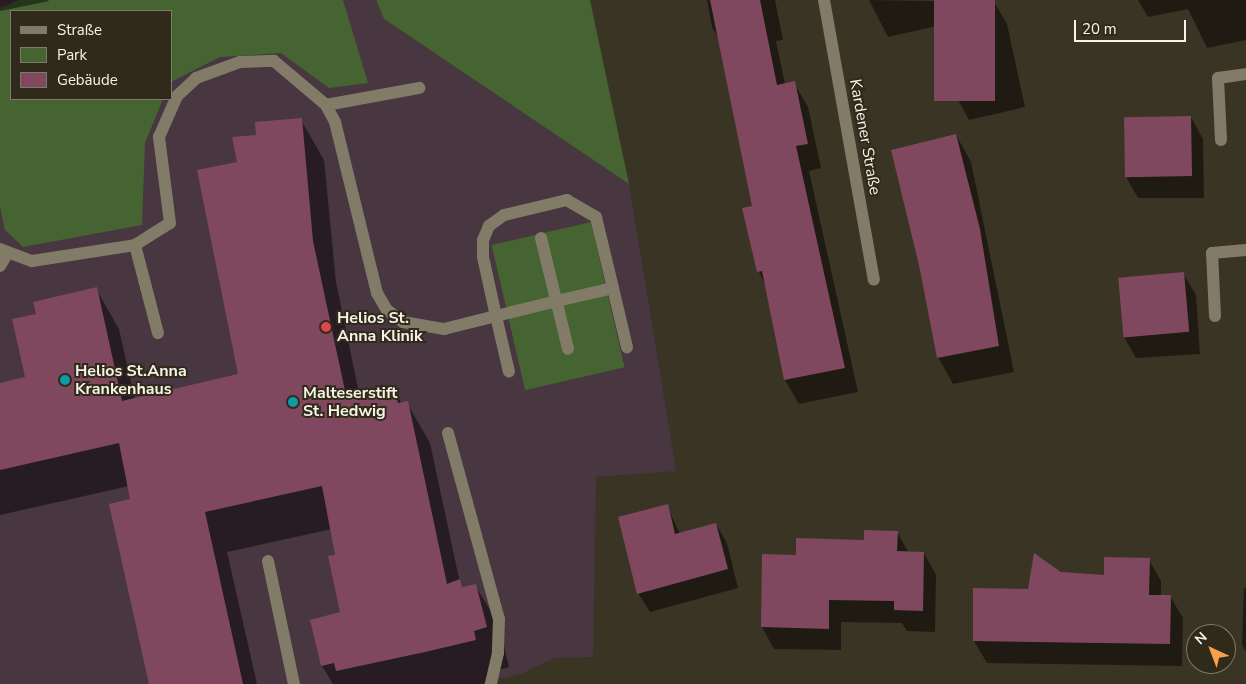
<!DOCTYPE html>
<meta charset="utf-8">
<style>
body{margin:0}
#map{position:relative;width:1246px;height:684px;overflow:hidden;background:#3a3424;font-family:"Nunito Sans",sans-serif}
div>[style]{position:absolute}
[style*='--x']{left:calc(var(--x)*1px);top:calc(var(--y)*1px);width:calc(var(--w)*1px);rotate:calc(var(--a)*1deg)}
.medical>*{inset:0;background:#483640}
.green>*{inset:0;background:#466332;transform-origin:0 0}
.shadow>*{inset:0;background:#0007}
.building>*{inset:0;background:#80485f;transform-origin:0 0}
.lane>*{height:12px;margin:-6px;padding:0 6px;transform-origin:6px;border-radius:6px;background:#827b68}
.street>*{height:12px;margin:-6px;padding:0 6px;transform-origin:6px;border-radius:6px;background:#827b68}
.dots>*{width:14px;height:14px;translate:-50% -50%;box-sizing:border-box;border:2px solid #302a1a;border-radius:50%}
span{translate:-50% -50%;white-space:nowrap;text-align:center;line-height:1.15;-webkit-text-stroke:4px #302a1a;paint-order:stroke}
.street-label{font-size:16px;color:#f7f3e8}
.poi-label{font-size:16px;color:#f7f3e8;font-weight:700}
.left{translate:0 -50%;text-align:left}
.legend{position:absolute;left:10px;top:10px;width:162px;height:90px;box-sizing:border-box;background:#302a1a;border:1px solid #807a6c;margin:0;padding:6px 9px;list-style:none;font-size:15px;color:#f7f3e8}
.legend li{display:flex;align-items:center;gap:10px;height:25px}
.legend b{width:25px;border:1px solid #807a6c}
.north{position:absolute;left:1186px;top:624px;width:50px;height:50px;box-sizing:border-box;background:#302a1a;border:1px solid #807a6c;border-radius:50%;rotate:317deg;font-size:14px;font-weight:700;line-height:20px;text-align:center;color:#f7f3e8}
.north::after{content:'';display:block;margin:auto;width:18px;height:22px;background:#f9a04d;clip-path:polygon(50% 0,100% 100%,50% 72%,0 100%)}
.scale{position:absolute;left:1074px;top:20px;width:112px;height:22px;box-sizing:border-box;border:2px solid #f7f3e8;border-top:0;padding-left:6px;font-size:15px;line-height:18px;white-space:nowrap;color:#f7f3e8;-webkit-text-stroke:4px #302a1a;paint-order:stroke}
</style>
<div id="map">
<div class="medical">
<i style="clip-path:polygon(evenodd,0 0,376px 0,384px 19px,629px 184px,676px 471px,596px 477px,593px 657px,554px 658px,521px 674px,479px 684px,0 684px,0 0,11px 11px,171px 11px,171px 99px,11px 99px,11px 11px)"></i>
</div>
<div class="green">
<i style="clip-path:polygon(19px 0,343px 0,368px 83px,329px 88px,281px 53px,220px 57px,171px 82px,171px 11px,11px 11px,11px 99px,163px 99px,145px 143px,142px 225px,23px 247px,5px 230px,0 207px,0 8px)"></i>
<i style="clip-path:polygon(376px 0,590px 0,629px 184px,384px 19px)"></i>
<i style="left:591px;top:222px;width:149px;height:102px;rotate:77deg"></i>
</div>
<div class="shadow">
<i style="clip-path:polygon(0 0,48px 0,49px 1px,0 11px)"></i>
<i style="clip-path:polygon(707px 0,775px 0,783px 40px,776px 41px,785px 84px,794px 83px,808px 107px,821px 168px,809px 171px,858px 392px,799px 404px,785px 380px,765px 284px,759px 272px,743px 209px,754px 207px,719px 39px,712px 27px)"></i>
<i style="clip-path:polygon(869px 0,994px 2px,1007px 24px,1025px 107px,969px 120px,957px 98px,941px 25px,888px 37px)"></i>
<i style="clip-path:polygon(1138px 0,1246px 0,1246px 40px,1207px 48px,1188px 9px,1148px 17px)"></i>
<i style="clip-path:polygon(1191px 117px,1203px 139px,1204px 198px,1138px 198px,1126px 177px)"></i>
<i style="clip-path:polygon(301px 120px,324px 160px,336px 282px,360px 398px,394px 390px,402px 404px,407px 403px,430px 443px,460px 583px,463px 588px,475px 585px,499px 625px,509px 667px,496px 671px,498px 680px,480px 684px,333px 684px,322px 666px,342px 613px,332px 529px,227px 552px,257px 684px,150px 684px,129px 486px,0 515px,0 384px,27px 378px,37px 315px,96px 289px,119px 329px,135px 400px,239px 375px,238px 163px,258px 136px)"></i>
<i style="clip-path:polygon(956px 135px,971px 162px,1014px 372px,953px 384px,938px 357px)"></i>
<i style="clip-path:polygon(1183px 273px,1196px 295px,1200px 354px,1136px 358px,1124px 337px)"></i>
<i style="clip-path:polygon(667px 506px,680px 534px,716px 524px,727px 543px,738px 588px,650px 612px,638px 593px)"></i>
<i style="clip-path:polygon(897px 532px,909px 553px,924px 553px,936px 575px,935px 632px,907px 631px,902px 623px,841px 622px,841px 650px,774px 649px,762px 627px,763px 556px,797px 556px)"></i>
<i style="clip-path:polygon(1149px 560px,1161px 581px,1161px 596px,1170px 596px,1183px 618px,1182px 666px,987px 663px,974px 641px,1029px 590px,1061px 573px,1105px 576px)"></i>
<i style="clip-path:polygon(1244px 588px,1246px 588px,1246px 652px,1242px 645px)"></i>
</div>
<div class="building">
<i style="clip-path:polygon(710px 0,760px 0,777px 85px,795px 81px,808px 144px,796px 146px,845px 368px,784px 380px,762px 271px,757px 272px,742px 208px,752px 206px)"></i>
<i style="left:934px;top:0;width:61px;height:101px"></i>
<i style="left:1191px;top:116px;width:60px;height:67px;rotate:89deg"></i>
<i style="clip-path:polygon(302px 118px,313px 241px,347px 400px,395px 389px,398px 403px,408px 401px,447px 584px,460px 579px,462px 587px,476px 584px,487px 627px,474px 631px,476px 640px,425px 652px,336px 671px,334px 663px,321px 666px,310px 620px,340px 612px,328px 556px,335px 555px,322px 486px,205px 512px,243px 684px,149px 684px,109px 504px,130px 499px,119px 443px,0 470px,0 383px,25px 377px,12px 319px,36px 314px,33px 302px,97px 287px,122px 401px,238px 374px,197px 170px,237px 162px,232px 137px,256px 135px,255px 122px)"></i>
<i style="clip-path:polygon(956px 134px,980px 229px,999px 346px,937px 358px,919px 265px,891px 150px)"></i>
<i style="left:1184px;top:272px;width:60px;height:66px;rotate:85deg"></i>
<i style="clip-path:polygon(668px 504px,675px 534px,716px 523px,728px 569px,637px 594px,618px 517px)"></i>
<i style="clip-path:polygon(864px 530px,898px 531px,897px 551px,924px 552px,923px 611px,894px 610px,894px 601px,829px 600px,829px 629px,761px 627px,762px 554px,796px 555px,796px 538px,864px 540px)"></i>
<i style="clip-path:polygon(1034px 553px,1061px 572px,1104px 575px,1104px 557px,1150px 558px,1149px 595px,1171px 595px,1170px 644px,973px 641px,973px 588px,1028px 589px)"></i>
</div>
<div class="lane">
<i style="--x:326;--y:105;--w:19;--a:62"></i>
<i style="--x:335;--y:122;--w:176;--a:76.2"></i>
<i style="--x:377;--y:293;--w:20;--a:60"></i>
<i style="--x:387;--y:310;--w:20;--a:37"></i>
<i style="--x:403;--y:322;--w:42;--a:9.7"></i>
<i style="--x:444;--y:329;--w:54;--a:-14"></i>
<i style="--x:496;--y:316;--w:63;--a:-13.8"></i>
<i style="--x:557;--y:301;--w:57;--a:-13.1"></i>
<i style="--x:613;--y:288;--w:73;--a:-103.5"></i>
<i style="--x:596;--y:217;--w:34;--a:-150"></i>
<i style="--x:567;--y:200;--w:65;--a:166.6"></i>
<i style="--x:504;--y:215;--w:19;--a:144"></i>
<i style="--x:489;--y:226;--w:15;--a:113"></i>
<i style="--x:483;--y:240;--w:17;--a:90"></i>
<i style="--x:483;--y:257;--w:60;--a:77.6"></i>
<i style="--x:496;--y:316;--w:57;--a:76.9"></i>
<i style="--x:1221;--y:140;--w:62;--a:-92.8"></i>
<i style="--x:1218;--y:78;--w:28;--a:-8"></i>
<i style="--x:541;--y:238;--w:114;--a:76.3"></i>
<i style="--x:135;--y:245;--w:41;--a:-32.2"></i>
<i style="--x:170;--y:223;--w:87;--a:-97.3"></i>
<i style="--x:159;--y:137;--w:45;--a:-66.3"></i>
<i style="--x:177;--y:96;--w:26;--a:-43"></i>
<i style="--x:196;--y:78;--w:47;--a:-20"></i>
<i style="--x:240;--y:62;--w:34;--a:-2"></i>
<i style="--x:274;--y:61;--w:68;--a:40.2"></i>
<i style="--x:326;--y:105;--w:95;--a:-10.4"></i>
<i style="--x:0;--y:249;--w:34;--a:21"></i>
<i style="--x:32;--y:261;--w:104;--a:-8.8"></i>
<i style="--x:135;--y:245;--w:91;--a:75.4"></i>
<i style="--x:0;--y:266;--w:16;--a:-60"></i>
<i style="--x:613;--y:288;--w:61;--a:76.7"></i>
<i style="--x:1215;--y:316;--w:63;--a:-92.7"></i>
<i style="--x:1212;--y:253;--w:34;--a:-5"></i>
<i style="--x:448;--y:433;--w:193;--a:74.7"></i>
<i style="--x:499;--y:619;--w:34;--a:92"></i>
<i style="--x:498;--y:653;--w:32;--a:103"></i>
<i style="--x:268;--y:561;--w:126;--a:78.1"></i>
</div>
<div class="street">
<i style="--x:824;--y:0;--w:284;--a:79.9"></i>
</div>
<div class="dots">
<i style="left:326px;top:327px;background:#e0444e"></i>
<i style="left:65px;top:380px;background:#0f9aa8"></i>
<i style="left:293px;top:402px;background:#0f9aa8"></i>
</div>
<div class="street-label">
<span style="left:865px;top:137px;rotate:80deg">Kardener Straße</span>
</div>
<div class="poi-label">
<span class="left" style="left:337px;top:327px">Helios St.<br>Anna Klinik</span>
<span class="left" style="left:75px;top:380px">Helios St.Anna<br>Krankenhaus</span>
<span class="left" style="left:303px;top:402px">Malteserstift<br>St. Hedwig</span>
</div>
<ul class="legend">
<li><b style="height:6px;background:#827b68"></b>Straße</li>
<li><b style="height:14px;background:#466332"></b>Park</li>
<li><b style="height:14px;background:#80485f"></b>Gebäude</li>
</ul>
<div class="north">N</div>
<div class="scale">20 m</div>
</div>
